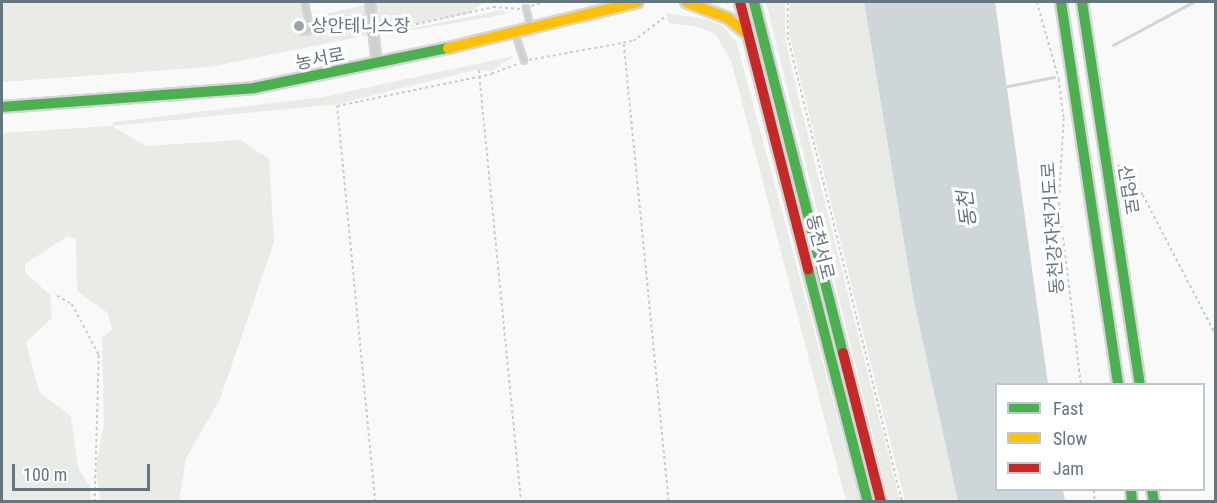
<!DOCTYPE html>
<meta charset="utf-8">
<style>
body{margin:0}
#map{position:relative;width:1217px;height:503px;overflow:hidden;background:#f9f9f9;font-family:"Roboto Condensed","Noto Sans KR",sans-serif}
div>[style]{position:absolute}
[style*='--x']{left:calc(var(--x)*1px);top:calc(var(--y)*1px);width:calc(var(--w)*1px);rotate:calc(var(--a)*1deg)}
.green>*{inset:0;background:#e8ebe6}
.water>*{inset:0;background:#ced6d9}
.stream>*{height:3px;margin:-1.5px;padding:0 1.5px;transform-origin:1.5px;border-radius:1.5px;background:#ced6d9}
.path>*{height:1.5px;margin-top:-0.75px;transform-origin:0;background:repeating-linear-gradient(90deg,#cbcccd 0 3px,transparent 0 6px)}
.roads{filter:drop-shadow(2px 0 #d5d6d7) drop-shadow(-2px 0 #d5d6d7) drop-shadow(0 2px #d5d6d7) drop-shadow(0 -2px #d5d6d7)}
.lane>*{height:4px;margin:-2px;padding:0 2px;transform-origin:2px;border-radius:2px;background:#cecfd0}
.street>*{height:8px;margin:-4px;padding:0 4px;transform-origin:4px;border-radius:4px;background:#cecfd0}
.fast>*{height:10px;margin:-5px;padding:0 5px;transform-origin:5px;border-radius:5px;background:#4caf50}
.slow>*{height:10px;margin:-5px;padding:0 5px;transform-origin:5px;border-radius:5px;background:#ffc107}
.jam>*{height:10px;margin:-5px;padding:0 5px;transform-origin:5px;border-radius:5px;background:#c62828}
.dots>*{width:16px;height:16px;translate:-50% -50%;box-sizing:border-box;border:3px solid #fff;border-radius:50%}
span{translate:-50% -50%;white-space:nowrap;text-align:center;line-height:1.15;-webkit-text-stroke:6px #fff;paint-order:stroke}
.poi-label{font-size:18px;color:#657683}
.left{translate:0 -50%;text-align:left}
.street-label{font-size:18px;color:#657683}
.water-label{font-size:20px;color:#60757c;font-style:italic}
.frame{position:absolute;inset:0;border:3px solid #657683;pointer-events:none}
.legend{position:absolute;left:995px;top:383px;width:210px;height:108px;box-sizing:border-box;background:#fff;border:2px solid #c1c8cd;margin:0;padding:8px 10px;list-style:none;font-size:18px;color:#657683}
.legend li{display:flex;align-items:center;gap:12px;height:30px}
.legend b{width:30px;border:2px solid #c1c8cd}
.scale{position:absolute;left:12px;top:464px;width:138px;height:27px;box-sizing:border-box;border:3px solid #657683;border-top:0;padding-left:8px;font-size:18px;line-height:21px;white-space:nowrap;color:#657683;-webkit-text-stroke:4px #fff;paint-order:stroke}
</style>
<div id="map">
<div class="green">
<i style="clip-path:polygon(2px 2px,303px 2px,306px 18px,365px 5px,368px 35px,210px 67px,2px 82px)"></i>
<i style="clip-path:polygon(375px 2px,484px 2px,469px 14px,386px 29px,377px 24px)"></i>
<i style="clip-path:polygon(766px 2px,785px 2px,785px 37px,798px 96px,900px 501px,889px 501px)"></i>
<i style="clip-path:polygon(790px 2px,864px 2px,914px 302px,958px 501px,905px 501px,789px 33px)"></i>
<i style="clip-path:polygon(503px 10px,507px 14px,383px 35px,384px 34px)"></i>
<i style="clip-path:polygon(666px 13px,706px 19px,723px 26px,736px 41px,860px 501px,846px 501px,731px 60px,715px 34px,699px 27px,669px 23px)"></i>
<i style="clip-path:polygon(514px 56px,492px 71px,475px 70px,338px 104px,112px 126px,146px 146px,240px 140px,269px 159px,274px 242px,220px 399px,186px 458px,179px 501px,100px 501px,96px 468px,104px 424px,102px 338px,112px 330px,108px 313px,77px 291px,76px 240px,68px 236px,25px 264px,25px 272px,50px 295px,52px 318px,26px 342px,39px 392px,71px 416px,78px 468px,90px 486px,91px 501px,2px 501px,2px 133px,111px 126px,114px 122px,323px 97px)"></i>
</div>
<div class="water">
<i style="clip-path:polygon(864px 2px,995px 2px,1048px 384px,996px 384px,996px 490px,1063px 490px,1065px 501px,958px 501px,914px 302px)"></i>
</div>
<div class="stream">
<i style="--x:1113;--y:45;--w:91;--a:-28.3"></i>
<i style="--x:1003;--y:87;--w:52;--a:-11.1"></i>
</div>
<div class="path">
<i style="--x:788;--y:2;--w:35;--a:90"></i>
<i style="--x:788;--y:37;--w:479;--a:76.2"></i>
<i style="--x:1037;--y:2;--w:80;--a:74.1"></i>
<i style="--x:1059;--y:79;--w:39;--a:83"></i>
<i style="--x:1064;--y:118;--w:84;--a:93.4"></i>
<i style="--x:1059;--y:202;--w:183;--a:83.1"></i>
<i style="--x:531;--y:6;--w:13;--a:-18"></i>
<i style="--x:381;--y:32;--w:115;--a:-12.6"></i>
<i style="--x:493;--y:7;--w:27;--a:4"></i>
<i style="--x:624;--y:44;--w:460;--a:84.4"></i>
<i style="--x:529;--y:60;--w:106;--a:-10.4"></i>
<i style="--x:633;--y:41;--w:40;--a:-37"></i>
<i style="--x:479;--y:70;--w:434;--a:84.4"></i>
<i style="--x:1118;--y:165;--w:39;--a:50"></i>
<i style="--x:1143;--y:195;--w:158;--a:62.5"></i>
<i style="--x:57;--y:296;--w:17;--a:28"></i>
<i style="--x:72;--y:304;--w:58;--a:62.1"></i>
<i style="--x:99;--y:355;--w:147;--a:91.6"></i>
<i style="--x:1094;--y:490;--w:12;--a:85"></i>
<i style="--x:375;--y:502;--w:398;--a:-95.5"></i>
<i style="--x:337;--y:106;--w:157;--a:-11.7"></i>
<i style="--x:491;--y:74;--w:30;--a:-21"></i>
</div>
<div class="roads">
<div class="lane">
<i style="--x:305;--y:2;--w:28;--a:80"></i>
<i style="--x:526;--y:8;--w:23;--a:77"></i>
<i style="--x:303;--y:32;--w:69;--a:-11.6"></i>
<i style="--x:516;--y:36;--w:26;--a:72"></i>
</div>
<div class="street">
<i style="--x:370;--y:2;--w:62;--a:83.6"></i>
</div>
<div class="fast">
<i style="--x:754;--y:2;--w:362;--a:75.8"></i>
<i style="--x:1061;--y:2;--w:386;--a:81.5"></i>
<i style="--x:1082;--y:2;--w:386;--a:81.4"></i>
<i style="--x:2;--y:107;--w:253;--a:-4.3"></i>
<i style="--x:254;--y:88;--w:198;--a:-11.7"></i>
<i style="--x:808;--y:269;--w:241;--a:75.6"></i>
<i style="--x:1131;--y:490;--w:12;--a:85"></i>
<i style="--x:1152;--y:490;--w:12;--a:81"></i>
</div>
<div class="slow">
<i style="--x:686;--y:2;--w:45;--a:20.9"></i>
<i style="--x:728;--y:18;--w:26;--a:40"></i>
<i style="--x:448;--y:48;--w:195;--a:-13.6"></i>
</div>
<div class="jam">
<i style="--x:740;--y:2;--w:276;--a:75.7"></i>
<i style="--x:843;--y:353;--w:154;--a:75.7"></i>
</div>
</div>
<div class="dots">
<i style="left:299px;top:26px;background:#99a4ac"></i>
</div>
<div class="poi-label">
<span class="left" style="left:311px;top:26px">상안테니스장</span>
</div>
<div class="street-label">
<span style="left:320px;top:59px;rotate:-11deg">농서로</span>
<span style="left:1128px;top:190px;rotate:81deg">산업로</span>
<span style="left:1053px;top:228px;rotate:-94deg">동천강자전거도로</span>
<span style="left:820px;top:247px;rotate:76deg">동천서로</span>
</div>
<div class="water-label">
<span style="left:967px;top:209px;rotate:-97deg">동천</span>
</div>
<div class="frame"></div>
<ul class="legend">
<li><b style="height:8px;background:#4caf50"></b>Fast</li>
<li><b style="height:8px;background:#ffc107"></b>Slow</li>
<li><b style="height:8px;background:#c62828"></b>Jam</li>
</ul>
<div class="scale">100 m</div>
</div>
